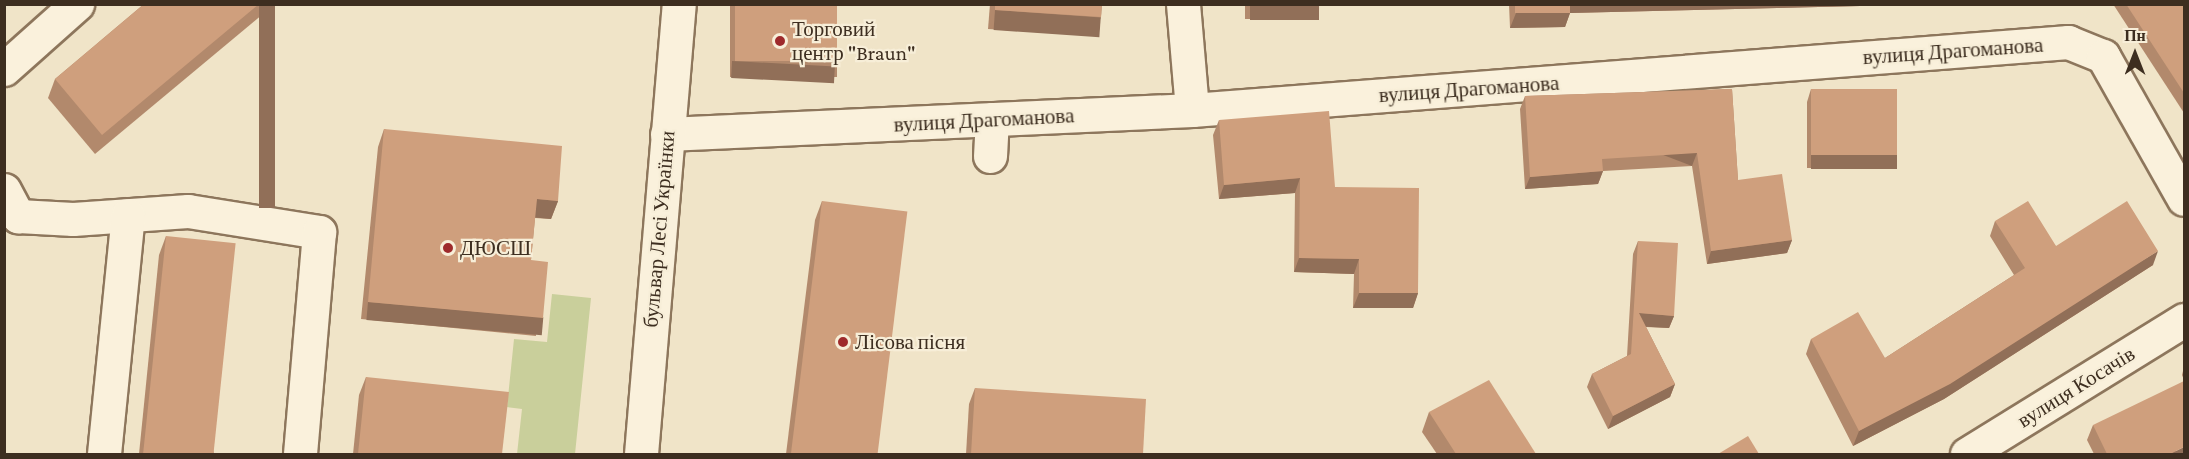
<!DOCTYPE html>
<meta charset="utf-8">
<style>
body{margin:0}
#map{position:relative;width:2189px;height:459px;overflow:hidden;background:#f0e4c8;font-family:"Crimson Pro",serif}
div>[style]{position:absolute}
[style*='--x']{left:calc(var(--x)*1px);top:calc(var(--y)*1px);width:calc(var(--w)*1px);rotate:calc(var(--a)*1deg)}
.green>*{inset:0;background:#c9cf9b}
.roads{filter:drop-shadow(2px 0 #8d765c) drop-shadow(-2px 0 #8d765c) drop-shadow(0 2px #8d765c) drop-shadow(0 -2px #8d765c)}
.minor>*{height:33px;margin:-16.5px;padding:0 16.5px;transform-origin:16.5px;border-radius:16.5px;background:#faf1dc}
.wall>*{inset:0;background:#b2896c;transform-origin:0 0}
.shaded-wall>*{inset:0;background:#916f58;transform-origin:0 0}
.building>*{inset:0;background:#cf9f7d;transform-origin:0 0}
.dots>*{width:16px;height:16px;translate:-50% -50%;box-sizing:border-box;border:3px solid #f7eed8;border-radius:50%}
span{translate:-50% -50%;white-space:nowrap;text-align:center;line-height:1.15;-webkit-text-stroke:4.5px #f7eed8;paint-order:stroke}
.poi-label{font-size:21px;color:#3d2e20}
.left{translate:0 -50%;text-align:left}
.street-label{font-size:21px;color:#3d2e20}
.frame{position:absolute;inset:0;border:6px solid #3d2e20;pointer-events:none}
.north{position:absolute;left:2105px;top:24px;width:60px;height:60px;-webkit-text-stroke:4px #f7eed8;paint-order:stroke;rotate:0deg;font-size:16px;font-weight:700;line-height:24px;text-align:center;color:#3d2e20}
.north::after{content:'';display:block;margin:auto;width:21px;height:27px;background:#3d2e20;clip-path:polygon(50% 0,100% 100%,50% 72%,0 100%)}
</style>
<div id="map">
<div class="green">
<i style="clip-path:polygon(552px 294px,591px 298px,575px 454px,517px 454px,522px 409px,507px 407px,514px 339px,547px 342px)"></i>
</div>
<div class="roads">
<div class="minor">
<i style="--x:1183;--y:4;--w:106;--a:85.1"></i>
<i style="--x:4;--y:69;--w:98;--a:-41.7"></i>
<i style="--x:667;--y:134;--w:526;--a:-2.62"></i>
<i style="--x:1192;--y:110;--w:879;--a:-4.44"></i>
<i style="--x:2068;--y:42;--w:38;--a:22"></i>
<i style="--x:2103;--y:56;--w:164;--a:60.5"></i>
<i style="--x:990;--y:156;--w:37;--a:-87"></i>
<i style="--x:4;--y:190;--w:30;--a:62"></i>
<i style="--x:18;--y:216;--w:55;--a:3.1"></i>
<i style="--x:73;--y:219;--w:115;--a:-4"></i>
<i style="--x:188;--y:211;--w:133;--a:9.1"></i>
<i style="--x:319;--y:232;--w:223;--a:94.9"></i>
<i style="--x:104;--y:454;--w:240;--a:-84.3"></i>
<i style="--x:641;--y:454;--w:452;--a:-85.2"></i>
<i style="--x:1967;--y:454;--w:255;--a:-31.7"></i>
</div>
</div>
<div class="wall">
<i style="clip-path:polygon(144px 4px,275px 4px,95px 154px,48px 98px,55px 79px)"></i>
<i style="left:730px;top:4px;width:107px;height:73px"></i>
<i style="clip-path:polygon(990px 4px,1102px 4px,1101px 17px,1094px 36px,988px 29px)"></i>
<i style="left:1245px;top:4px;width:74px;height:15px"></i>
<i style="clip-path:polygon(1509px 4px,1943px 4px,1570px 13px,1565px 27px,1510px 28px)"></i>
<i style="clip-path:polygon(2113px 4px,2184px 4px,2184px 113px)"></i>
<i style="clip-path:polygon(1732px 89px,1738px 180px,1792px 240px,1787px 253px,1707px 264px,1692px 166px,1603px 171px,1598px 184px,1525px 189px,1520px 109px,1525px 96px)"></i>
<i style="clip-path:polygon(1811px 89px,1897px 155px,1892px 168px,1807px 168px,1807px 102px)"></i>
<i style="clip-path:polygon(1219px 120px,1335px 187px,1418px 293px,1413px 308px,1353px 308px,1354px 274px,1294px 272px,1295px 193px,1219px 199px,1213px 135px)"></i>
<i style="clip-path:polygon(384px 129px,558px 201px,551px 219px,535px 218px,531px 260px,536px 336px,361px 319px,378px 147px)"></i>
<i style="clip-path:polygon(822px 201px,876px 454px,786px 454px,815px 220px)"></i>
<i style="clip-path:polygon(1995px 221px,2056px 246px,2153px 265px,1944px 399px,1853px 446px,1806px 354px,1811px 339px,1885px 358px,2014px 275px,1990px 236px)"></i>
<i style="clip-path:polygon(166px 236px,214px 454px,139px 454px,159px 255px)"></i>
<i style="clip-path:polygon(1638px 241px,1674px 316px,1669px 328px,1646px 327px,1675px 384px,1670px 397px,1608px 429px,1587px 387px,1592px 374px,1627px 356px,1633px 254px)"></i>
<i style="clip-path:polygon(2184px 367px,2184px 380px,2182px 375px)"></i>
<i style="clip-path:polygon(366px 377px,502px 454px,353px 454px,359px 395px)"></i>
<i style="clip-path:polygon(975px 388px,1143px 454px,966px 454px,969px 404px)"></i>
<i style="clip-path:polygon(1429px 412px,1536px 454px,1437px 454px,1422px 432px)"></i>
<i style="clip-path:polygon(2093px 425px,2184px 454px,2094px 454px,2087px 440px)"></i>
</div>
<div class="shaded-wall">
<i style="left:259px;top:4px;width:16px;height:204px"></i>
<i style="clip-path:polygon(1567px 4px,1943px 4px,1570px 13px,1565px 27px,1510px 28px,1516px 13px)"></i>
<i style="left:1250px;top:6px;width:69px;height:14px"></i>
<i style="left:995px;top:10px;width:106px;height:20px;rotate:4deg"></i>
<i style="left:732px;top:61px;width:103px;height:17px;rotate:3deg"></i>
<i style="left:1697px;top:153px;width:14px;height:95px;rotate:111deg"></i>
<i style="left:1811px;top:155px;width:86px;height:14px"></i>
<i style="clip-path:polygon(1603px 171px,1598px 184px,1525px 189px,1530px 177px)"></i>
<i style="clip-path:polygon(1300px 178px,1295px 193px,1219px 199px,1224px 185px)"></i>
<i style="clip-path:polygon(537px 199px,558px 201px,551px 219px,530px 217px)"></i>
<i style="clip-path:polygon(1792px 240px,1787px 253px,1707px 264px,1711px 251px)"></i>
<i style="clip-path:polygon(2158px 251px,2153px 265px,1944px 399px,1853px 446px,1859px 431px)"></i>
<i style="clip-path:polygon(1299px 258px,1359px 259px,1354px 274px,1294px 272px)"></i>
<i style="clip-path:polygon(1359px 293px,1418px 293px,1413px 308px,1353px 308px)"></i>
<i style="left:368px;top:302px;width:176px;height:18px;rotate:5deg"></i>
<i style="clip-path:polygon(1639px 313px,1674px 316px,1669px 328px,1634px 326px)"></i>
<i style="clip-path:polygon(1675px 384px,1670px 397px,1608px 429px,1613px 416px)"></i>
<i style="clip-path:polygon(2184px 447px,2184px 454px,2170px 454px)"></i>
</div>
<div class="building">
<i style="clip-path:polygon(144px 4px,259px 4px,102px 135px,55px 79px)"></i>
<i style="left:735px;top:4px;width:102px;height:57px"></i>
<i style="clip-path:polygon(995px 4px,1102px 4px,1101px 17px,995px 10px)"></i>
<i style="left:1250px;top:4px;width:69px;height:2px"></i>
<i style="left:1515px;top:4px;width:55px;height:9px"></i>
<i style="clip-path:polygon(2126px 4px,2184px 4px,2184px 93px)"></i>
<i style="clip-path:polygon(1732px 89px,1738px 180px,1782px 174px,1792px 240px,1711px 251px,1697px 153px,1602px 159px,1603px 171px,1530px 177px,1525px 96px)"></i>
<i style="left:1811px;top:89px;width:86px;height:66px"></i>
<i style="clip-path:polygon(1329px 111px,1335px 187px,1419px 188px,1418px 293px,1359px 293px,1359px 259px,1299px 258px,1300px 178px,1224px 185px,1219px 120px)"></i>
<i style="clip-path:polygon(384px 129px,562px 146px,558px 201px,537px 199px,531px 260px,548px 262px,543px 318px,368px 302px)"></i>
<i style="left:822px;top:201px;width:86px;height:255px;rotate:7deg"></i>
<i style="clip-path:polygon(2028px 201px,2056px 246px,2127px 201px,2158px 251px,1950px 384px,1859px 431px,1811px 339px,1858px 312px,1885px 358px,2025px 268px,1995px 221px)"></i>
<i style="left:166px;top:236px;width:70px;height:219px;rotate:6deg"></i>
<i style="clip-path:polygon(1638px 241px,1678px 243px,1674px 316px,1639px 313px,1675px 384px,1613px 416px,1592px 374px,1631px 354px)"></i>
<i style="clip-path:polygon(366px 377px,509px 392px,502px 454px,358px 454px)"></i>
<i style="clip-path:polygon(1489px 380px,1536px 454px,1456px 454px,1429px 412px)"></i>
<i style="clip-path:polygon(2184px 381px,2184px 447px,2170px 454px,2107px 454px,2093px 425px)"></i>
<i style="clip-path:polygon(975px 388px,1146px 399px,1143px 454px,971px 454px)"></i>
<i style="clip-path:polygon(1748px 436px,1759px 454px,1718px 454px)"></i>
</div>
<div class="dots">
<i style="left:780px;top:41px;background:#9e2a2b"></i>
<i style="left:448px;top:248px;background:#9e2a2b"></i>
<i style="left:843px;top:342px;background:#9e2a2b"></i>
</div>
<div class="poi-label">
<span class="left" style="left:792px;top:41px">Торговий<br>центр "Braun"</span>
<span class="left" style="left:460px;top:248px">ДЮСШ</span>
<span class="left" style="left:855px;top:342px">Лісова пісня</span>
</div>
<div class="street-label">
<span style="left:1953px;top:51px;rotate:-4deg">вулиця Драгоманова</span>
<span style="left:1469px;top:89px;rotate:-4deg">вулиця Драгоманова</span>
<span style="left:984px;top:120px;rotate:-3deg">вулиця Драгоманова</span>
<span style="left:659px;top:229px;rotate:-85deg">бульвар Лесі Українки</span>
<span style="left:2076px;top:387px;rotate:-32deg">вулиця Косачів</span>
</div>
<div class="frame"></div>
<div class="north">Пн</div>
</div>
